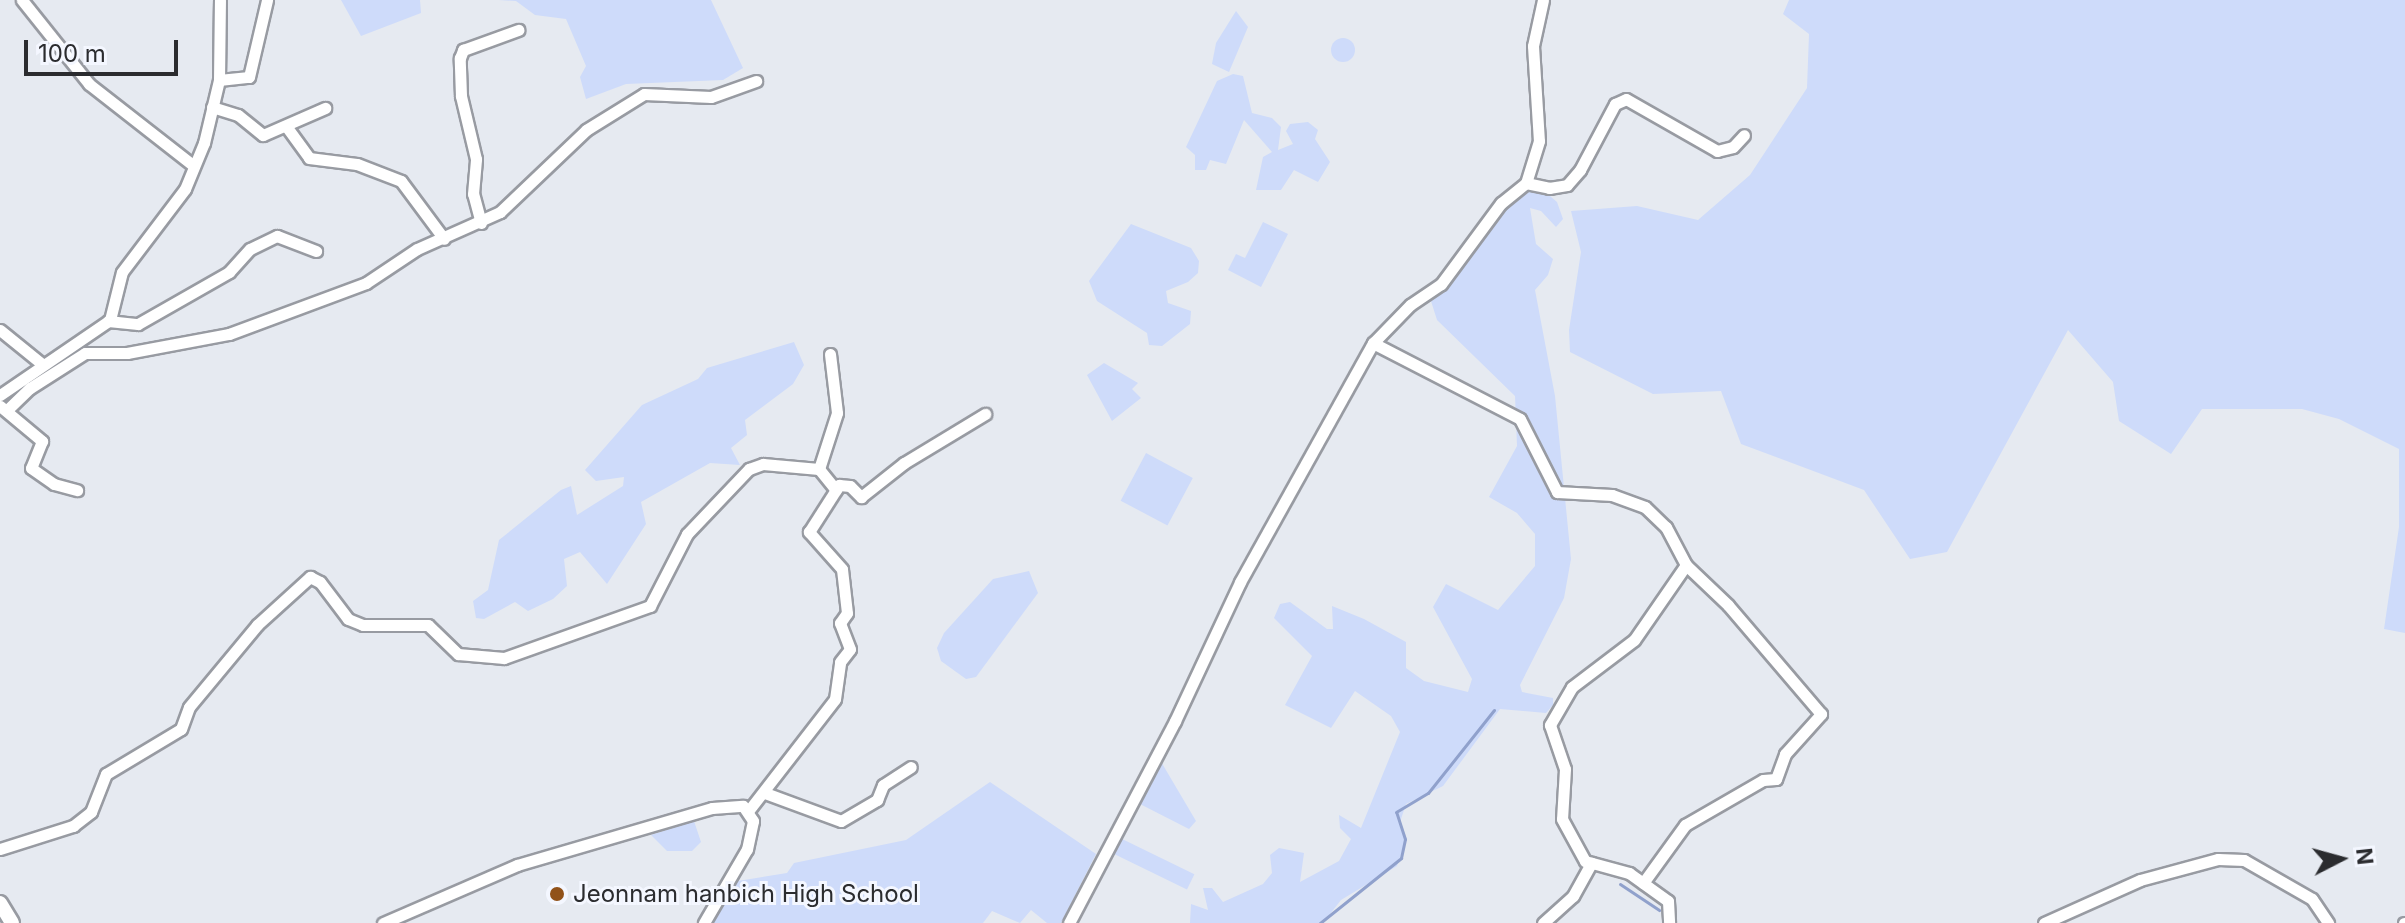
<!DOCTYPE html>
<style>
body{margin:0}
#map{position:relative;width:2405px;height:923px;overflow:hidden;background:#e6eaf1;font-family:Inter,sans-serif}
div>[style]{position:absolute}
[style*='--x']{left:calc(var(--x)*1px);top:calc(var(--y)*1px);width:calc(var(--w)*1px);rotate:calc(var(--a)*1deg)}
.green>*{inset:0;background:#cedbfa;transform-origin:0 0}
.round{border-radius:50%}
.stream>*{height:3px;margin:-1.5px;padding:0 1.5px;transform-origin:1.5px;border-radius:1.5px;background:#90a1cc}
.roads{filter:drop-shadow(2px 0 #989ba2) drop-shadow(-2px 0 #989ba2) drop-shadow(0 2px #989ba2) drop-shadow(0 -2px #989ba2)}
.minor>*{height:11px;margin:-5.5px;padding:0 5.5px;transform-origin:5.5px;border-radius:5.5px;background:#fff}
.tertiary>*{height:14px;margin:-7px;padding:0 7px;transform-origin:7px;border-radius:7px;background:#fff}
.dots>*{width:22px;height:22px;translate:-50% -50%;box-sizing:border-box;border:4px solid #f4f7ff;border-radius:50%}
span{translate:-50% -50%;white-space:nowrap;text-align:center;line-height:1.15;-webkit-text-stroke:6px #f4f7ff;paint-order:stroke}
.poi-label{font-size:24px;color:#2b2c2f}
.left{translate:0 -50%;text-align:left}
.north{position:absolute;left:2301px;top:819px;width:80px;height:80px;-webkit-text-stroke:6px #f4f7ff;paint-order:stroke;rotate:84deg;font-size:22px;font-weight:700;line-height:32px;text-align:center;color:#2b2c2f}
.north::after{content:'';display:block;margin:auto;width:28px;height:36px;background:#2b2c2f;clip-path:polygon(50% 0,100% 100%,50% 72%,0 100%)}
.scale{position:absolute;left:24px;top:40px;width:154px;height:36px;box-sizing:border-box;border:4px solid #2b2c2f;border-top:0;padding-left:10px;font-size:24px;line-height:28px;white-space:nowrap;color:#2b2c2f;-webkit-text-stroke:6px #f4f7ff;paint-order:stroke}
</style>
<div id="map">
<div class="green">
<i style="clip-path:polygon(341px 0,420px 0,421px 13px,361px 36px)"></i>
<i style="clip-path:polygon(499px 0,711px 0,743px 68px,723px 80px,626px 84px,586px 99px,580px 77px,586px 66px,566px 19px,535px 15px,516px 1px)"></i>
<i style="clip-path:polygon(1789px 0,2405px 0,2405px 633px,2384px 629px,2399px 527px,2399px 449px,2339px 419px,2302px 409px,2202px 409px,2171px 454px,2119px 421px,2113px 382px,2068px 330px,1947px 552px,1910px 559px,1864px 490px,1741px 444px,1721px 391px,1653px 394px,1570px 352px,1569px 330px,1581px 252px,1571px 211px,1637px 206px,1698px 220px,1750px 175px,1807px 88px,1809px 34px,1783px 14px)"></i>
<i style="clip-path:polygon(1236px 11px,1248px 27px,1229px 72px,1212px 64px,1216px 43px)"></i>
<i class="round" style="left:1331px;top:38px;width:24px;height:24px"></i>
<i style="clip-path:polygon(1233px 74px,1243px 76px,1252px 113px,1272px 118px,1281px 127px,1278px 150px,1293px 144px,1286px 131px,1290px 124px,1308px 122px,1318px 130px,1315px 139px,1330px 162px,1318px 182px,1294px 170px,1281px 190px,1256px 190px,1263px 157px,1272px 152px,1244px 120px,1226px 164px,1210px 160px,1206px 170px,1195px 170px,1195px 155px,1186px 147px,1217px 81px)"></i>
<i style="clip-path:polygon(1529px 187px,1544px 191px,1557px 202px,1563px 219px,1556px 227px,1541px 211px,1530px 208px,1536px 244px,1553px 259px,1548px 275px,1535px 290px,1555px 396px,1571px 559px,1564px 598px,1520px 685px,1522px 692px,1553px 698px,1553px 705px,1546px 713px,1500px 709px,1443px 786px,1406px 804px,1400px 822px,1407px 839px,1397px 866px,1341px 900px,1323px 923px,1190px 923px,1191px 904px,1208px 910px,1203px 888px,1212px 888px,1223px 902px,1263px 884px,1272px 873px,1270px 855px,1279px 848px,1304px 853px,1300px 882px,1339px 861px,1351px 839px,1340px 828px,1339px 815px,1361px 828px,1400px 732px,1391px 716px,1355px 691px,1331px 728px,1285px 705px,1312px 656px,1274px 618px,1280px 604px,1290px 602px,1327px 629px,1333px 629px,1332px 606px,1364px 619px,1406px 642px,1406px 668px,1424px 681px,1468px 692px,1472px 679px,1433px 607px,1446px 584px,1498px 610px,1535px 566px,1535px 534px,1517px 513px,1489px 497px,1517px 446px,1515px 396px,1437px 320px,1430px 298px,1504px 207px)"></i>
<i style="clip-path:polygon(1263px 222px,1288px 234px,1261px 287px,1228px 270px,1236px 254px,1245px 258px)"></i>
<i style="clip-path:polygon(1131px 224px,1191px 248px,1199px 261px,1198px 273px,1188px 282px,1166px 291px,1168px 303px,1191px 311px,1190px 324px,1162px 346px,1149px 345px,1147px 333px,1097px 301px,1089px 281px)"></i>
<i style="clip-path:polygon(794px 342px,804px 365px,793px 384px,745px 420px,747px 435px,731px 448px,740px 465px,710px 463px,641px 502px,646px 524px,607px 584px,580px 552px,564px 559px,567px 586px,553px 599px,528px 611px,515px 602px,484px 619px,476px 618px,473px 601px,488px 590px,499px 540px,561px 490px,571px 486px,577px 515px,623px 486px,624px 477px,596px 481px,585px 470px,642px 405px,698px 379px,707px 368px)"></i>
<i style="clip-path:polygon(1104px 363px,1138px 383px,1132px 389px,1141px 398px,1112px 421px,1087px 375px)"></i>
<i style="left:1146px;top:453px;width:53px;height:54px;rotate:28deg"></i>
<i style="clip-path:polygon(1029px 571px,1038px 593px,976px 677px,966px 679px,941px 661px,937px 648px,944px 633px,993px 579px)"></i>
<i style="clip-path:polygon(1160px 760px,1196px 821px,1189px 829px,1138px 803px)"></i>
<i style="clip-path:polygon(990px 782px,1096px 854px,1061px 923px,1047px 923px,1031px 910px,1020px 923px,992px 911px,983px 923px,708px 923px,738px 881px,787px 873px,794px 863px,906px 840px)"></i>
<i style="clip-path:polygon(694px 821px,701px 842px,692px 851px,667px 851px,651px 835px)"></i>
<i style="left:1118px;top:837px;width:85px;height:17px;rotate:26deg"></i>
</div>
<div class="stream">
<i style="--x:1620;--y:884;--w:47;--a:33.7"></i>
<i style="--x:1320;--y:923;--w:104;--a:-38.7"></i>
<i style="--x:1401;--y:858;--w:19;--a:-78"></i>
<i style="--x:1405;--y:839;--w:28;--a:-108"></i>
<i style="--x:1396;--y:812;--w:37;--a:-31"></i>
<i style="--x:1428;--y:793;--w:106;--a:-51.5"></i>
</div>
<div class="roads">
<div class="minor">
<i style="--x:22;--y:0;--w:107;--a:51.4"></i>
<i style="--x:89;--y:84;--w:133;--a:38"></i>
<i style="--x:1543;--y:0;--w:47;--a:102.3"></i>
<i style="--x:1533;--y:46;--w:95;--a:86.4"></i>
<i style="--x:1539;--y:141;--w:44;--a:107.2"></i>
<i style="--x:1526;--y:183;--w:32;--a:141"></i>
<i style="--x:1501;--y:203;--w:101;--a:126.5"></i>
<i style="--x:1441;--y:284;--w:37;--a:146"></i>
<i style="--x:1410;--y:305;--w:53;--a:134.2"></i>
<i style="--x:1373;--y:343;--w:165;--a:27.3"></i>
<i style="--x:1520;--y:419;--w:82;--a:63.1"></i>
<i style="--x:1557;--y:492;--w:55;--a:3.1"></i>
<i style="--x:1612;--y:495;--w:35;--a:20"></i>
<i style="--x:1645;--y:507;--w:29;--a:44"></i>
<i style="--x:1666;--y:527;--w:43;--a:62.2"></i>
<i style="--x:1686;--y:565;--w:91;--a:124.7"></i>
<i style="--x:1634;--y:640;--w:78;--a:142.8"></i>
<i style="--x:1572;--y:687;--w:44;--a:120.1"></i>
<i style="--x:1550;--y:725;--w:46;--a:71.2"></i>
<i style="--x:1565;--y:769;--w:50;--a:93.4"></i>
<i style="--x:1562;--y:819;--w:48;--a:61.3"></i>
<i style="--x:1585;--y:861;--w:46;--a:15.3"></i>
<i style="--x:1629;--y:873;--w:48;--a:35.7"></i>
<i style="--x:1668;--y:901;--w:22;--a:87"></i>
<i style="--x:219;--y:80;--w:30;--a:-6"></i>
<i style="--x:249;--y:77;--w:79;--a:-76.8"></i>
<i style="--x:212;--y:107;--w:27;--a:17"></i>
<i style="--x:238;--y:115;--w:32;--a:39"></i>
<i style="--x:263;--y:135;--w:68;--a:-23.5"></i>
<i style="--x:286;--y:126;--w:39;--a:54"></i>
<i style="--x:309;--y:158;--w:48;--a:7.1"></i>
<i style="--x:357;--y:164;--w:47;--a:21.1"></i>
<i style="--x:401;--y:181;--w:72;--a:53.4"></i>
<i style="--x:1526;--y:183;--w:24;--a:12"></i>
<i style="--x:1549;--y:188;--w:18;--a:-9"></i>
<i style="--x:1567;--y:185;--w:20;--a:-49"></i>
<i style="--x:1580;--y:170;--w:75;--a:-62.1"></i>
<i style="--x:1615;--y:104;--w:12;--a:-24"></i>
<i style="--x:1626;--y:99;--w:105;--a:29.7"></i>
<i style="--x:1717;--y:151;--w:16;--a:-14"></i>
<i style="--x:1733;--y:147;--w:16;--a:-47"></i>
<i style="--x:481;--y:223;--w:30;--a:-105"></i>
<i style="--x:473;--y:194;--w:35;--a:-85"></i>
<i style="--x:476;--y:159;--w:65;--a:-103.4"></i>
<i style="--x:461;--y:96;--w:38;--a:-92"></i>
<i style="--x:460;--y:58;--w:9;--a:-69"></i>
<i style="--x:463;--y:50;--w:59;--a:-20"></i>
<i style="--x:108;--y:321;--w:30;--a:6"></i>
<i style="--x:138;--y:324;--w:105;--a:-29.7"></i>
<i style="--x:229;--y:272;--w:31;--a:-48"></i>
<i style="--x:250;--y:249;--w:30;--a:-26"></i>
<i style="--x:277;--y:236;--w:42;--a:21"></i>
<i style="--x:0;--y:330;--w:54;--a:39"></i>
<i style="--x:830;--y:354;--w:59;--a:83.2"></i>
<i style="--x:837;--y:413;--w:59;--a:107.8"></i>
<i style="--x:819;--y:469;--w:27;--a:51"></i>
<i style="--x:0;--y:395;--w:133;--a:-34.3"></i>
<i style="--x:110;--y:320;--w:49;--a:-76"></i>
<i style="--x:122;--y:272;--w:104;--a:-52.8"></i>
<i style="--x:185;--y:189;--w:50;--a:-67.6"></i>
<i style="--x:204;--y:143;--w:65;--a:-76.6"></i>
<i style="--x:219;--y:80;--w:80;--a:-89.3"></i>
<i style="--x:0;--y:406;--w:55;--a:39.8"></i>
<i style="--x:42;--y:441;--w:29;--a:112"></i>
<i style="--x:31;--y:468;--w:28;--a:35"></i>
<i style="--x:54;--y:484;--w:24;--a:15"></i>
<i style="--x:7;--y:410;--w:32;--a:-44"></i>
<i style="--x:30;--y:388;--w:65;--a:-32.5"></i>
<i style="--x:85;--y:353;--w:42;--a:0"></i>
<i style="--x:127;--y:353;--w:104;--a:-10.6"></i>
<i style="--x:229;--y:334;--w:146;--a:-20.4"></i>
<i style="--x:366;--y:283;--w:61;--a:-33.7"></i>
<i style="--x:417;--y:249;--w:91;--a:-24"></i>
<i style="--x:500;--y:212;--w:119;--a:-43.6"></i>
<i style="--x:586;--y:130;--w:68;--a:-31.8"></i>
<i style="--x:644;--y:94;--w:67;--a:2.6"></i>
<i style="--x:711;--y:97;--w:48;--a:-19.6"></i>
<i style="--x:765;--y:793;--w:81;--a:20.2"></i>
<i style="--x:841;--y:821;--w:42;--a:-30.3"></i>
<i style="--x:877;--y:800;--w:16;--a:-68"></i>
<i style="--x:883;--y:785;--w:33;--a:-33"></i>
<i style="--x:749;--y:810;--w:140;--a:-52.2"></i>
<i style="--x:835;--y:699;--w:37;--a:-82"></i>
<i style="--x:840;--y:662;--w:16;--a:-52"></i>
<i style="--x:850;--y:649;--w:28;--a:-111"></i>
<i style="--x:840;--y:623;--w:12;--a:-55"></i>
<i style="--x:847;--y:613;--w:44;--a:-96.5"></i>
<i style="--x:842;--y:569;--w:50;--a:-131.7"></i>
<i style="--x:809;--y:532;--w:56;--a:-57.4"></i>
<i style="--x:839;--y:485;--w:11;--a:5"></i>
<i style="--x:850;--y:486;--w:16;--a:45"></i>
<i style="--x:861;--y:497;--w:55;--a:-38.3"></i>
<i style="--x:904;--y:463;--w:95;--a:-31.2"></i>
<i style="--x:0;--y:849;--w:77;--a:-17.5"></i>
<i style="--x:73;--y:826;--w:23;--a:-38"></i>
<i style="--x:91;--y:812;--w:41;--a:-68.5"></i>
<i style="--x:106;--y:774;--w:87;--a:-31"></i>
<i style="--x:181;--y:729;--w:23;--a:-70"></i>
<i style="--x:189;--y:707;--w:107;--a:-50.3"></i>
<i style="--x:257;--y:625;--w:72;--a:-42.2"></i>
<i style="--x:310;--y:577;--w:11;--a:27"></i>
<i style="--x:320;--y:582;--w:46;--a:52.9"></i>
<i style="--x:348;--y:619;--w:16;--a:22"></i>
<i style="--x:363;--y:625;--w:65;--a:0"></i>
<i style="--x:428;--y:625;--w:42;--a:44"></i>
<i style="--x:458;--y:654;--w:46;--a:5"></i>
<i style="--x:504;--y:658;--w:155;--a:-19.6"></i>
<i style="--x:650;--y:606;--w:81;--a:-62.8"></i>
<i style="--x:687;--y:534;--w:90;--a:-46.4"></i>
<i style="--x:749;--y:469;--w:15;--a:-20"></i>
<i style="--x:763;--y:464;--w:56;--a:5.1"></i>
<i style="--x:1643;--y:883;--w:72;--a:-54.1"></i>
<i style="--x:1685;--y:825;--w:90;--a:-30"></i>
<i style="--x:1763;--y:780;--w:13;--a:-4"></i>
<i style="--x:1776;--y:779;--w:27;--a:-70"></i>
<i style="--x:1785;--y:754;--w:54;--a:-48"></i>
<i style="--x:1821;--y:714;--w:143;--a:-130.5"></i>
<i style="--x:1728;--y:605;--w:58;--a:-136.4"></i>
<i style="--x:383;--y:923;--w:146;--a:-23.4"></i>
<i style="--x:517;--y:865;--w:203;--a:-16.3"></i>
<i style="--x:712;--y:808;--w:31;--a:-4"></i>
<i style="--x:743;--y:806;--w:18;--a:56"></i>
<i style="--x:753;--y:821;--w:29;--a:102"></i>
<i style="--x:747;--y:849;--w:86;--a:120.2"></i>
<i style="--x:1069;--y:923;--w:228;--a:-62.3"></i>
<i style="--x:1175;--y:721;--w:153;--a:-64.9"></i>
<i style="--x:1240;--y:582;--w:274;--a:-60.9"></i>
<i style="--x:1543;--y:923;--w:40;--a:-42"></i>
<i style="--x:1573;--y:896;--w:38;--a:-61"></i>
<i style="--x:2044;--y:923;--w:105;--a:-24.1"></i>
<i style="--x:2140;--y:880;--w:81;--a:-15.1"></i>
<i style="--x:2218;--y:859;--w:26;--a:2"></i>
<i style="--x:2244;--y:860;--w:78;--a:29.8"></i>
<i style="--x:2312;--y:899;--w:29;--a:56"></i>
<i style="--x:2404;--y:923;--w:1;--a:0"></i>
</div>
<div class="tertiary">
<i style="--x:0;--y:903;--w:23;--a:59"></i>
</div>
</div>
<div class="dots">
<i style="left:557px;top:894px;background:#915219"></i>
</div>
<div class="poi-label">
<span class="left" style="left:573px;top:894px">Jeonnam hanbich High School</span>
</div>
<div class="north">N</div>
<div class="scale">100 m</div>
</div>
